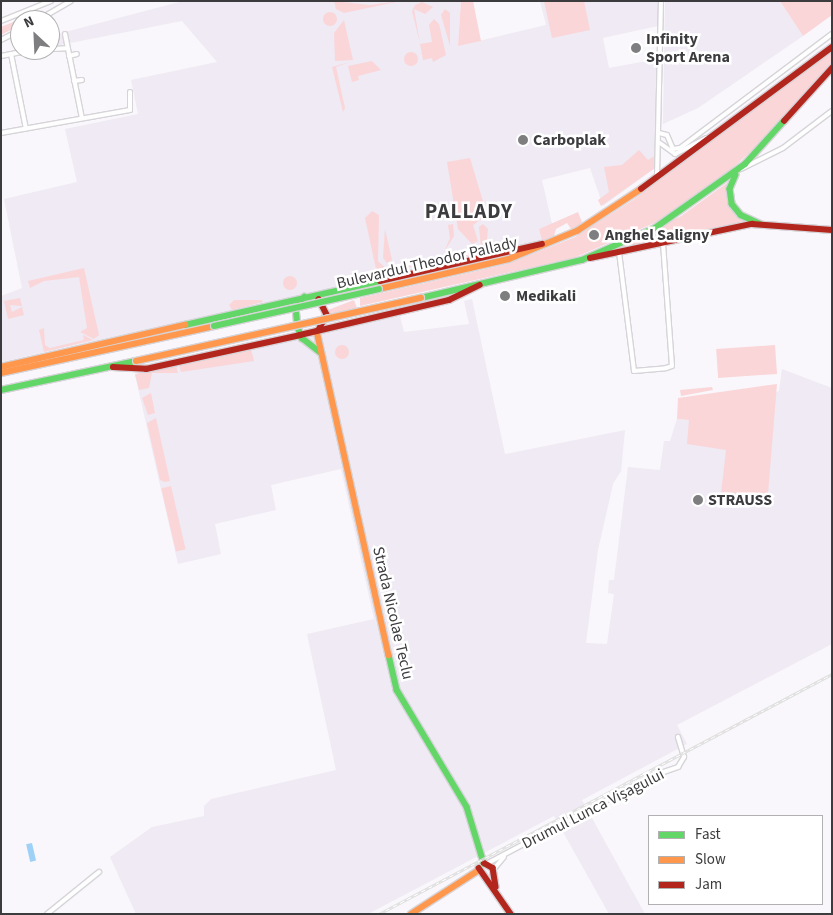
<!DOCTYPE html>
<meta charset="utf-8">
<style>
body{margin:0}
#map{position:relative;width:833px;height:915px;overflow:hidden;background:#f9f7fb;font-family:"Source Sans 3",sans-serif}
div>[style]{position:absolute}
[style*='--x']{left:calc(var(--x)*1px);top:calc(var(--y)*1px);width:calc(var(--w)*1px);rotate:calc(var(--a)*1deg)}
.built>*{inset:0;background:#efeaf3}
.green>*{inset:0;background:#fad6d8;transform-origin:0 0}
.round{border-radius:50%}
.water>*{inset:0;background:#9fd1f6;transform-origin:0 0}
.roads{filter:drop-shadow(1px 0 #d6d4d8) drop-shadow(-1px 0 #d6d4d8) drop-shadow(0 1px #d6d4d8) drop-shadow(0 -1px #d6d4d8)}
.street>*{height:4px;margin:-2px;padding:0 2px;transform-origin:2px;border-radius:2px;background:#fefefe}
.fast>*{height:5.5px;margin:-2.75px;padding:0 2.75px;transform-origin:2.75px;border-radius:2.75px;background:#63d668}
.slow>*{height:5.5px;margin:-2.75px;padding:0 2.75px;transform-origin:2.75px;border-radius:2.75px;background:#ff974d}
.jam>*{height:5.5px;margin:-2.75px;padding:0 2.75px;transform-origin:2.75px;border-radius:2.75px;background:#b3261e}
.rail>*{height:3px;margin-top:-1.5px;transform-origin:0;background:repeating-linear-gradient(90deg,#fff 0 4px,#dedede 0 8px);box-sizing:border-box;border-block:1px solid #dedede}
.bridges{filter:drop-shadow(1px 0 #d6d4d8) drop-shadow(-1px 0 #d6d4d8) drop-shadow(0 1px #d6d4d8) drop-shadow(0 -1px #d6d4d8)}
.fast-bridge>*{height:6px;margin:-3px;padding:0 3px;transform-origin:3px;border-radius:3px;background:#63d668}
.slow-bridge>*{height:6px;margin:-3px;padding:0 3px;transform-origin:3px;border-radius:3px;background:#ff974d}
.dots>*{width:14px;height:14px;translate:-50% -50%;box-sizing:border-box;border:2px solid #fff;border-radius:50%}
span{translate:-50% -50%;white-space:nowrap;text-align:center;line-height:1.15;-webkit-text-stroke:5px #fff;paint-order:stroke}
.poi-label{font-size:16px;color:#3c3b3e;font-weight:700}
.left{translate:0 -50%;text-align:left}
.street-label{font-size:16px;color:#3c3b3e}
.district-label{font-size:21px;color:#3c3b3e;font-weight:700;letter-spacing:1px}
.frame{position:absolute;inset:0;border:2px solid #3c3b3e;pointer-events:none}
.legend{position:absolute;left:648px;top:815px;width:175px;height:90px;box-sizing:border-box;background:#fff;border:1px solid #b1b1b2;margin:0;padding:6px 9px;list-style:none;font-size:15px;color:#3c3b3e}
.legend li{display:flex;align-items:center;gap:10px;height:25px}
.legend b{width:25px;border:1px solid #b1b1b2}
.north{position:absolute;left:10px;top:10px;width:50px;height:50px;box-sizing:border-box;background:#fff;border:1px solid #b1b1b2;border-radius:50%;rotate:335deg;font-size:14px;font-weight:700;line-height:20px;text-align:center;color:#3c3b3e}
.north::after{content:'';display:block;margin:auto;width:18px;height:22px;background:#7e7d80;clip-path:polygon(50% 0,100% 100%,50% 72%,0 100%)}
</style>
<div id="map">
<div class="built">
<i style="clip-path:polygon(183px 1px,461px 1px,458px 46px,546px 25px,540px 1px,659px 1px,658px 26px,603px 38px,609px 68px,657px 59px,655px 168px,603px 206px,590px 168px,542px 180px,552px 224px,539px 229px,542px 241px,1px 362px,1px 296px,22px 288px,4px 199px,77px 182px,65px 129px,138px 114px,131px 80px,217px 62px,182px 21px,50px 47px,50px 36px)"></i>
<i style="clip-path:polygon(665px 1px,780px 1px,803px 36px,698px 108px,663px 124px)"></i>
<i style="clip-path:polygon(472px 299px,505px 454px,625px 430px,621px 471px,613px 484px,598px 550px,586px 643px,607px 644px,614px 594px,608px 593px,609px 580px,614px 580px,628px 467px,660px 470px,664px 441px,670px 441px,677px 419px,689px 420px,779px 391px,782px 369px,832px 388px,832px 644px,677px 725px,687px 744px,582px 800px,645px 914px,609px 914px,554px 816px,368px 914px,136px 914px,110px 857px,152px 827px,204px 816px,204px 806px,211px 799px,336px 770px,307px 634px,374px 619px,341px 469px,271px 485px,276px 510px,215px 524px,221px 554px,178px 564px,135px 375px,400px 316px,404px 332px,469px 324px,464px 301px)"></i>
</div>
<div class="green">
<i style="clip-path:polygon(334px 1px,370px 5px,401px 1px,344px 13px,336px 9px)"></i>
<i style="clip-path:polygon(461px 1px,473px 1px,481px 41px,458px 46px)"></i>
<i style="clip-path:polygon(544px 1px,584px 1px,590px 30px,552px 38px)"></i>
<i style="clip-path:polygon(780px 1px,832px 1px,832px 15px,803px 36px)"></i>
<i style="clip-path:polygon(422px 2px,433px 7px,425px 14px,414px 9px,420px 43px,412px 11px,415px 5px)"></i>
<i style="clip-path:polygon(445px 9px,450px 13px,450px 46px,441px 15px)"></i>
<i style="clip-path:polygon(43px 10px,29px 20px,20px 20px,20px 25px,1px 35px,1px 27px)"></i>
<i class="round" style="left:323px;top:12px;width:14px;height:14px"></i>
<i style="clip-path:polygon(434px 19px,439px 24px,446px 55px,433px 62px,432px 58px,423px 60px,420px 44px,432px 42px,429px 25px)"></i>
<i style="clip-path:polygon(344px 20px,353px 60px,335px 61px,334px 33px)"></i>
<i style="clip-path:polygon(832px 51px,832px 62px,760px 143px,721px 179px,661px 220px,574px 258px,360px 306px,360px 298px,507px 264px,575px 237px,633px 200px)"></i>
<i class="round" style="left:404px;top:52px;width:14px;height:14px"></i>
<i style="clip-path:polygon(372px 61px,381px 70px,358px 76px,359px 80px,352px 82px,348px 66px)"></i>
<i style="clip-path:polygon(350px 62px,336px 67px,345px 108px,343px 112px,332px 67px)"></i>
<i style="clip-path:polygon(639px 150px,648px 160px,655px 156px,655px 168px,601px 206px,598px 200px,609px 192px,604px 167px,622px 165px)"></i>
<i style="clip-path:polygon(470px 158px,487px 215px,473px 225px,478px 241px,472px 244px,458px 229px,447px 162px)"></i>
<i style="clip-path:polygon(727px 183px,728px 203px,746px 223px,612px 252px,681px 216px)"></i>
<i style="clip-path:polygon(372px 211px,379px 215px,378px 261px,389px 271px,376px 269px,365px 218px)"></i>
<i style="clip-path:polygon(evenodd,578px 212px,582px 222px,578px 226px,542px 241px,539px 229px,578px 212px,567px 223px,571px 229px,554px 236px,556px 229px,567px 223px)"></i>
<i style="clip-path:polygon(453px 224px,454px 236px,444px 252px,450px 238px,448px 225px)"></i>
<i style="clip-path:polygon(483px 224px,488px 229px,486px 252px,391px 271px,481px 248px,479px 227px)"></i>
<i style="clip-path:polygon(385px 229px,392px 260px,387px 263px,383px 258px)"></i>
<i style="clip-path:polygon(84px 268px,99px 335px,94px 339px,80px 332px,87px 328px,79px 277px,44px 281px,30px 288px,28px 281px)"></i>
<i class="round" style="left:283px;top:276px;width:14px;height:14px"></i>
<i style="clip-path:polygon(20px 298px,22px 306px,10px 305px,12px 312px,22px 307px,24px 315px,8px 319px,4px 301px)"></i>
<i style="clip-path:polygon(234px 300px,262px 300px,263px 302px,232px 310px,229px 305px)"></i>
<i style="left:354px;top:300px;width:9px;height:28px;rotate:69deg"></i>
<i style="clip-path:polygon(44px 328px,45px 345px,50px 348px,84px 340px,83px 335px,93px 340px,44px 352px,39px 330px)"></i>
<i class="round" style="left:335px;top:345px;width:14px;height:14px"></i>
<i style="left:775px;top:345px;width:29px;height:59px;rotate:86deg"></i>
<i style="clip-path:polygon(251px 349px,254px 361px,181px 372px,179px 365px)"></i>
<i style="clip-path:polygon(176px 365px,178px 373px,152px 373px,149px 388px,139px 390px,135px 374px)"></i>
<i style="clip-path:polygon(777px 384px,767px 506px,720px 502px,726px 450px,687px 444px,689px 420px,677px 419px,678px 398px)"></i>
<i style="clip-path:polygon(712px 387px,713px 390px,681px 396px,680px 390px)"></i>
<i style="clip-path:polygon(151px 393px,155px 413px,148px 415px,142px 398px)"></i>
<i style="clip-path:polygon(156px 418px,170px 481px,165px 482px,160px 480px,147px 423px)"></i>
<i style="left:171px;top:486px;width:65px;height:10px;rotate:77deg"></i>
</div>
<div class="water">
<i style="left:32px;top:843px;width:18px;height:6px;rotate:77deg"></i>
</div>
<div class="roads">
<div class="street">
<i style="--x:38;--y:20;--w:38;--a:-30"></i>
<i style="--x:1;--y:21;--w:54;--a:-21.8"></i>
<i style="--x:65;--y:34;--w:86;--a:78.6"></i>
<i style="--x:1;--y:40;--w:21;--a:-28"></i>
<i style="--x:33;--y:50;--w:34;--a:-3"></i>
<i style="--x:11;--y:54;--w:76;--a:78.7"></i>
<i style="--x:1;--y:56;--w:33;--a:-11"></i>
<i style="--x:69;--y:56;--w:8;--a:-14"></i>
<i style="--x:74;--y:81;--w:8;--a:-7"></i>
<i style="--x:1;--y:133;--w:131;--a:-10.1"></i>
<i style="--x:130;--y:110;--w:18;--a:-90"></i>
<i style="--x:659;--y:133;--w:8;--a:14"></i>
<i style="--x:667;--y:135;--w:15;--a:67"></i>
<i style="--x:673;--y:149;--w:7;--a:-8"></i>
<i style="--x:680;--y:148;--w:190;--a:-36.9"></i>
<i style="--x:660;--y:143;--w:19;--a:36"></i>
<i style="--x:675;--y:154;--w:35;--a:-27"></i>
<i style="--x:741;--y:169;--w:47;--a:-26.6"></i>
<i style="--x:783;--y:148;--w:61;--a:-37.1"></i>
<i style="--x:657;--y:176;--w:175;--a:-88.7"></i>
<i style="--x:619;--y:252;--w:120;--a:82.8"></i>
<i style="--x:634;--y:371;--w:32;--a:-5"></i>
<i style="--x:666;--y:368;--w:6;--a:-18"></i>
<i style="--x:672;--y:366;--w:123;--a:-94.2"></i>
<i style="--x:488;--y:863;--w:186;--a:-27.9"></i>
<i style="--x:652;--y:776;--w:28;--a:-19"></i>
<i style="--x:678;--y:767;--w:12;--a:-59"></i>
<i style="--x:684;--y:757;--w:21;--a:-107"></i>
<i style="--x:493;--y:870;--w:17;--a:-50"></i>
<i style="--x:47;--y:914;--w:67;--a:-38.9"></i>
</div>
<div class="fast">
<i style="--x:736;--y:175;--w:15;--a:113"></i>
<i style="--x:730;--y:189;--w:15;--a:82"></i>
<i style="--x:732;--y:204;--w:14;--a:51"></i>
<i style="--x:741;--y:215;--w:21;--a:25"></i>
<i style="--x:305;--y:297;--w:14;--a:129"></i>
<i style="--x:296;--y:308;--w:19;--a:84"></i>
<i style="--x:298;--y:327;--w:12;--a:70"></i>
<i style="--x:302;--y:338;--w:23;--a:38"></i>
<i style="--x:421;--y:298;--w:165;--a:-13.3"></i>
<i style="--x:582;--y:260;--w:80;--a:-23.7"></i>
<i style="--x:655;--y:228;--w:110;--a:-35.4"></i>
<i style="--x:745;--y:164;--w:58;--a:-47.8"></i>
<i style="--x:185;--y:325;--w:200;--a:-12.7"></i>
<i style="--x:1;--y:390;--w:138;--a:-12.1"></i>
<i style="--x:389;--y:655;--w:36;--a:77"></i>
<i style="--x:397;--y:690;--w:136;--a:59.1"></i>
<i style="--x:467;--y:807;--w:59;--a:73.1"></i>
</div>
<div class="slow">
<i style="--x:379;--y:289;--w:133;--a:-13"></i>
<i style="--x:509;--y:259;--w:74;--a:-22.4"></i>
<i style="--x:577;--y:231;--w:77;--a:-33.3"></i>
<i style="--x:317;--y:331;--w:332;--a:77.5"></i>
<i style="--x:1;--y:367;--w:189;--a:-12.9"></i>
<i style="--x:1;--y:373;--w:218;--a:-12.4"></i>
<i style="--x:411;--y:914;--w:81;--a:-32.9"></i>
</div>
<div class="jam">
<i style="--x:784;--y:121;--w:72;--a:-47.8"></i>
<i style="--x:641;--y:189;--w:238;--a:-36.6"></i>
<i style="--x:590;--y:258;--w:166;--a:-11.9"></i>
<i style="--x:752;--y:224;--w:80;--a:4.3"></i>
<i style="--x:380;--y:281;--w:166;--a:-12.9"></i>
<i style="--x:319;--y:299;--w:18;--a:63"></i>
<i style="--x:327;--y:315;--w:17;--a:118"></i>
<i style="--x:113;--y:367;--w:33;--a:3"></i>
<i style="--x:146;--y:369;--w:158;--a:-12.4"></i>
<i style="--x:300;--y:335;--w:153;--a:-13.2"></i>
<i style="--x:449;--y:300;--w:34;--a:-26"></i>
<i style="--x:484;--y:863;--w:10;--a:29"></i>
<i style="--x:493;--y:868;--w:19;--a:81"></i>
<i style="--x:479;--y:868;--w:56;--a:55.2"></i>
</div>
</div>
<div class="rail">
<i style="--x:379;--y:914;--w:513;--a:-27.91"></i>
</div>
<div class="bridges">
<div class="fast-bridge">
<i style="--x:214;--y:326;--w:169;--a:-12.6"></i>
</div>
<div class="slow-bridge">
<i style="--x:136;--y:361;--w:292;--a:-12.5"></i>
</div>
</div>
<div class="dots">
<i style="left:636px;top:48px;background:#7e7d80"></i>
<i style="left:523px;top:140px;background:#7e7d80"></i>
<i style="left:594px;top:235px;background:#7e7d80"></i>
<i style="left:505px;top:296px;background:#7e7d80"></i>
<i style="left:698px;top:500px;background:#7e7d80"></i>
</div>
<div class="poi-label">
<span class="left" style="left:646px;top:48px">Infinity<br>Sport Arena</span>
<span class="left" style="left:533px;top:140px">Carboplak</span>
<span class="left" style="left:605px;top:235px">Anghel Saligny</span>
<span class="left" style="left:516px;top:296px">Medikali</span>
<span class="left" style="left:708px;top:500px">STRAUSS</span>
</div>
<div class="street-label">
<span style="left:427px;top:263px;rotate:-13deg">Bulevardul Theodor Pallady</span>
<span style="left:393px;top:613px;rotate:77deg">Strada Nicolae Teclu</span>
<span style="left:593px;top:809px;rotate:-27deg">Drumul Lunca Vișagului</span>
</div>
<div class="district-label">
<span style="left:469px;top:211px">PALLADY</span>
</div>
<div class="frame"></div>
<ul class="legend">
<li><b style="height:6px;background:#63d668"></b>Fast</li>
<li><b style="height:6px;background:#ff974d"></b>Slow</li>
<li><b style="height:6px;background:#b3261e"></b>Jam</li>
</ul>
<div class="north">N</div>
</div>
